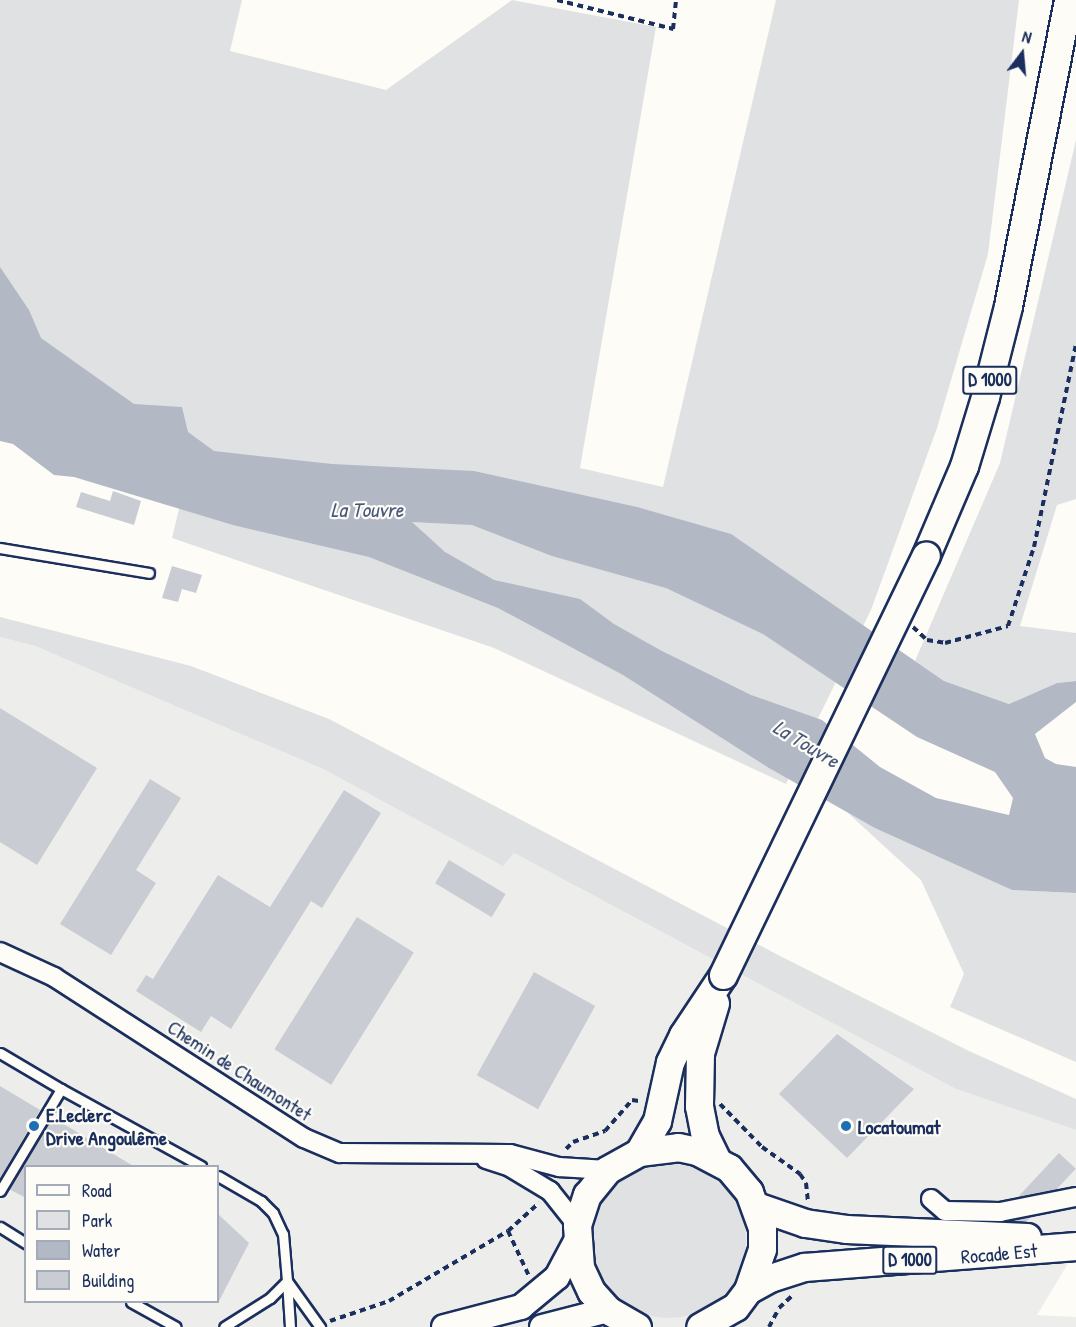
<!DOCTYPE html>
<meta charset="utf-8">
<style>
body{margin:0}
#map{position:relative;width:1076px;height:1327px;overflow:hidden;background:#fdfcf7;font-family:"Patrick Hand",sans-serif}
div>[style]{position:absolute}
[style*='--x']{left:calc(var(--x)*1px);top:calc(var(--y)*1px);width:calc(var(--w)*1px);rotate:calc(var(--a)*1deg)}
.built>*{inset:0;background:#edeeec}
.green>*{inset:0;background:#e0e1e3}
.round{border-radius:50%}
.water>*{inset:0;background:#b3b8c5}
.building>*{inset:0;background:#c9ccd3;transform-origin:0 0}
.path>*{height:4px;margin-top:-2px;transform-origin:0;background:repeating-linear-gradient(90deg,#1b2f5e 0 6px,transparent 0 10.5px)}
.roads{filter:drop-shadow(2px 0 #1b2f5e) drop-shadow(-2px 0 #1b2f5e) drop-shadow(0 2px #1b2f5e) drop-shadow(0 -2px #1b2f5e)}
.lane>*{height:9px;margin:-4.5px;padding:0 4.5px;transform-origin:4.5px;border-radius:4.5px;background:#fdfcf7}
.street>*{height:18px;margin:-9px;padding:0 9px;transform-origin:9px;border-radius:9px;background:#fdfcf7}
.secondary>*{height:24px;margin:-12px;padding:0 12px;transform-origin:12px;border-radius:12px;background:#fdfcf7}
.primary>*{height:27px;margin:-13.5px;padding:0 13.5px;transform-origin:13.5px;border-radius:13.5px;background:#fdfcf7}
.bridges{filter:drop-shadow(2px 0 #1b2f5e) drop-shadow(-2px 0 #1b2f5e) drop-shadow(0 2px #1b2f5e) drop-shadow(0 -2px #1b2f5e)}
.primary-bridge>*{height:27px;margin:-13.5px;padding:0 13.5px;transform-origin:13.5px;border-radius:13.5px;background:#fdfcf7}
.dots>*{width:16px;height:16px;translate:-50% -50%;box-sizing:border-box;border:3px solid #fdfcf7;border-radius:50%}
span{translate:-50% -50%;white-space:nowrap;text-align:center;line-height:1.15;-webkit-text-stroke:4.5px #fdfcf7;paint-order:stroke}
.shield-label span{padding:2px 4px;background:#fdfcf7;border:2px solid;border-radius:4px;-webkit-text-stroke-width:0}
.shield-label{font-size:18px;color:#1b2f5e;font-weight:700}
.street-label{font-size:20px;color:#1b2f5e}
.poi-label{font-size:20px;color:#1b2f5e;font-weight:700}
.left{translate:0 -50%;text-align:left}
.water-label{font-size:21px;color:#49587d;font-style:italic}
.legend{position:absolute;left:24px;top:1165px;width:195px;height:138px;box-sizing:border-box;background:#fdfcf7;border:2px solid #a3aaba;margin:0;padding:8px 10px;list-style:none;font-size:18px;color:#1b2f5e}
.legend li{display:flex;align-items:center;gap:12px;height:30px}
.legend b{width:30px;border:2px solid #a3aaba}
.north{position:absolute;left:992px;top:24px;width:60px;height:60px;-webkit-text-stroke:4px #fdfcf7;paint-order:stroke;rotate:16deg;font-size:16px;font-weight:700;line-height:24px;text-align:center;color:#1b2f5e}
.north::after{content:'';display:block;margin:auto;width:21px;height:27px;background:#1b2f5e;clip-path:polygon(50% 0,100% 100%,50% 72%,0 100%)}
</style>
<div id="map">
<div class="built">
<i style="clip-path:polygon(evenodd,0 637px,35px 646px,323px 769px,503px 865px,514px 853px,956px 1089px,1076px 1130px,1076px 1250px,1037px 1315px,1076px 1317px,1076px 1327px,0 1327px,0 637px,26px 1166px,218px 1166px,218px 1302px,26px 1302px,26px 1166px)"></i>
</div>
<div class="green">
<i style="clip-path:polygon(0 0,242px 0,230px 51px,386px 90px,512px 0,656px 27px,580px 468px,663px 487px,776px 0,1019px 0,988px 254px,937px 428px,871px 610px,786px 784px,494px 648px,172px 538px,183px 492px,0 348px)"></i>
<i style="clip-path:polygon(1076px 140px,1076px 499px,1057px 505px,1020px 626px,1076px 633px,1076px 681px,1057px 683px,1009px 704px,944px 681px,915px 661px,1000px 463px)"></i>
<i style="clip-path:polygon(0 617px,191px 666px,329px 719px,782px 957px,969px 1051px,1076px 1099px,1076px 1130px,956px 1089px,514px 853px,503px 866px,323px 769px,35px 646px,0 637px)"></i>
<i style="clip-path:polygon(848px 813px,1012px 890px,1076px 893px,1076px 1062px,950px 1007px,964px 974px,921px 880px)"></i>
<i class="round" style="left:592px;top:1164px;width:154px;height:154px"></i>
</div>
<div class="water">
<i style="clip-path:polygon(evenodd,0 267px,29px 310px,41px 338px,134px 404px,182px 407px,188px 432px,214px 451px,332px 464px,474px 471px,637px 507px,731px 534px,944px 681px,1009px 704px,1057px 683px,1076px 681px,1076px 702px,1035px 734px,1045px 758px,1056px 764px,1076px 767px,1076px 893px,1012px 890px,875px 828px,769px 768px,623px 675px,498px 608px,369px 557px,233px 525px,74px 477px,54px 475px,13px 444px,0 441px,0 267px,412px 522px,472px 525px,552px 556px,666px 588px,763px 634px,917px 737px,995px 772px,1013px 798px,1009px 815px,936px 798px,880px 767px,822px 720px,751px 695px,660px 650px,614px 624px,580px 599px,494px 580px,445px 552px,412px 522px)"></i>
</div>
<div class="building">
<i style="clip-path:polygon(113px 491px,141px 501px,134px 525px,76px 507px,81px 492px,110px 501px)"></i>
<i style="clip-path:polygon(172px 566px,202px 575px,196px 593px,182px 589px,178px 602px,162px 598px)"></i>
<i style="clip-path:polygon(0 708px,97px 768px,37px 865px,0 842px)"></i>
<i style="clip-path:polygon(150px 779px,181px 798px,136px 870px,156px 883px,111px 955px,60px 924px)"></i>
<i style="clip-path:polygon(344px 790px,381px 813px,322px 908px,311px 901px,231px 1029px,211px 1016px,201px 1032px,136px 991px,146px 975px,153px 979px,218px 875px,270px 907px)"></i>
<i style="left:449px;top:860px;width:66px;height:27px;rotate:31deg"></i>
<i style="left:357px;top:917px;width:67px;height:156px;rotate:32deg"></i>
<i style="left:534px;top:972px;width:70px;height:118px;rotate:29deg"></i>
<i style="clip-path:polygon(837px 1034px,914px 1089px,847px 1158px,779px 1094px)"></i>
<i style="clip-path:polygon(0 1086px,40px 1110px,0 1178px)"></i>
<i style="clip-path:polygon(52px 1117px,135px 1167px,26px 1167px,26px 1198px,9px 1189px)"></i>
<i style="left:1059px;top:1153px;width:23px;height:114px;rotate:43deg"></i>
<i style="clip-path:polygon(218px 1214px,249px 1243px,218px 1303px)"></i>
</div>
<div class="path">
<i style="--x:557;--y:0;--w:120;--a:14"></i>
<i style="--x:673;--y:29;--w:29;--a:-84"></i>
<i style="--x:913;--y:627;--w:19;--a:43"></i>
<i style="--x:927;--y:640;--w:18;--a:9"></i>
<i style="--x:945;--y:643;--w:65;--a:-15.1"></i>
<i style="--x:1008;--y:626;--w:83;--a:-71.8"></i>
<i style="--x:1034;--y:547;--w:206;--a:-78.3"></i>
<i style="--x:720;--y:1104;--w:60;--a:45.7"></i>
<i style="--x:762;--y:1147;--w:47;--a:35.4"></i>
<i style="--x:800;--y:1174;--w:11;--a:56"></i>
<i style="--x:806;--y:1183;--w:18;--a:84"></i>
<i style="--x:566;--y:1149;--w:10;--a:-45"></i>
<i style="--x:573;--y:1142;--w:34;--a:-19"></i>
<i style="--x:605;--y:1131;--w:41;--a:-48.9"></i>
<i style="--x:632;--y:1100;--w:7;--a:8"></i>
<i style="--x:508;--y:1231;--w:50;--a:65"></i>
<i style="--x:330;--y:1321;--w:62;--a:-18.7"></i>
<i style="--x:389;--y:1301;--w:138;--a:-30.5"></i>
<i style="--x:508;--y:1231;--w:42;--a:-42.1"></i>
<i style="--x:769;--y:1327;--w:21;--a:-62"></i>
<i style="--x:779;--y:1308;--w:19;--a:-43"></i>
</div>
<div class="roads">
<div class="lane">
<i style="--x:0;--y:548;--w:151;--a:9.5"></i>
<i style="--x:0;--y:1053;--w:71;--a:30.5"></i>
<i style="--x:218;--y:1176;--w:50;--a:30.2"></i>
<i style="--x:261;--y:1201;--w:17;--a:45"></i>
<i style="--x:273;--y:1213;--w:23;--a:65"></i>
<i style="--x:283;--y:1234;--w:47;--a:85.1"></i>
<i style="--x:287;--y:1281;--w:24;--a:135"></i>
<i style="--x:270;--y:1298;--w:54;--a:147.8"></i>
<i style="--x:0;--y:1191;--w:119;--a:-59.1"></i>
<i style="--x:61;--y:1089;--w:160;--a:28.8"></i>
<i style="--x:0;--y:1227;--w:31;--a:32"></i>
<i style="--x:131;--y:1302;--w:51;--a:29.1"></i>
<i style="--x:290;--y:1327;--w:46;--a:-93.7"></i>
<i style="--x:287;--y:1281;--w:57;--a:54.3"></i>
</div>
<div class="street">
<i style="--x:0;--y:952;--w:60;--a:24.8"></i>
<i style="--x:54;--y:977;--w:297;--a:32.8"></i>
<i style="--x:304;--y:1138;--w:39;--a:23"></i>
<i style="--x:340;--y:1153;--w:170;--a:0.3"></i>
<i style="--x:510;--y:1154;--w:51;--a:14.9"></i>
<i style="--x:559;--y:1167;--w:48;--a:3.6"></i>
<i style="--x:486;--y:1159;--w:25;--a:18"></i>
<i style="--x:510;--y:1167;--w:47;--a:31"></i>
<i style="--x:550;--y:1191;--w:43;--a:51.5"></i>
<i style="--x:931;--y:1199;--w:18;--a:41"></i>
<i style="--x:945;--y:1211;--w:55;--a:1"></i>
<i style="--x:1000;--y:1212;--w:77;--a:-11.2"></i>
</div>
<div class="secondary">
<i style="--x:444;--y:1327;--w:80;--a:-14.6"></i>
<i style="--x:521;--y:1307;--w:47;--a:-39.8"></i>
<i style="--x:557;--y:1277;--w:40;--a:-62"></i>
<i style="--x:542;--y:1327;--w:68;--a:-14.4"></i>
</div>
<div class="primary">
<i style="--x:926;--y:555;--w:97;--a:-66.9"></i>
<i style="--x:964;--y:466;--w:72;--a:-73.1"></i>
<i style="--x:985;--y:397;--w:94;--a:-75.8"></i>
<i style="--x:1008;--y:306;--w:312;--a:-78.9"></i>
<i style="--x:715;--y:1003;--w:52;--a:106.7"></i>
<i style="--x:700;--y:1053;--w:53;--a:91.1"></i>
<i style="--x:699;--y:1106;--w:31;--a:79"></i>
<i style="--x:705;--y:1136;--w:25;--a:64"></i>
<i style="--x:639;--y:1152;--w:36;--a:-60"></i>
<i style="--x:657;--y:1121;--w:60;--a:-77.6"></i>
<i style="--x:670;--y:1062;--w:30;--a:-64"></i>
<i style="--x:683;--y:1035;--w:72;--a:-56.3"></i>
<i style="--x:756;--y:1206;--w:52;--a:19.1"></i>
<i style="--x:805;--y:1223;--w:41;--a:8.3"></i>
<i style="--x:846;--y:1229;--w:181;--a:2.5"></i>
<i style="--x:748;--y:1290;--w:25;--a:-29"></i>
<i style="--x:770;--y:1278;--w:36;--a:-18"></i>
<i style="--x:804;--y:1267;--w:273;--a:-4.4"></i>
<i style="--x:637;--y:1327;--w:34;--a:-150"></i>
<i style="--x:608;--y:1310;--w:25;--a:-132"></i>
<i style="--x:591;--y:1291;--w:26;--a:-115"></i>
<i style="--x:580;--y:1267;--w:42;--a:-94.1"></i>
<i style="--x:577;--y:1225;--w:32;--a:-72"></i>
<i style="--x:587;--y:1195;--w:32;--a:-51"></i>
<i style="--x:607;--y:1170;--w:37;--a:-29"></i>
<i style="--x:639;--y:1152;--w:39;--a:-7"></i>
<i style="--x:678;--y:1147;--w:19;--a:12"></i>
<i style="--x:697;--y:1151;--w:36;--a:28"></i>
<i style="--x:729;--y:1168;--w:31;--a:50"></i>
<i style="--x:749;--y:1192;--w:37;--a:70"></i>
<i style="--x:762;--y:1227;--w:22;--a:90"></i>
<i style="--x:762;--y:1249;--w:43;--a:108.9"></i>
<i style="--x:748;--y:1290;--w:21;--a:127"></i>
<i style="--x:735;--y:1307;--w:40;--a:150.3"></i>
</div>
</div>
<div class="bridges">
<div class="primary-bridge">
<i style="--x:723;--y:975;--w:466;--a:-64.2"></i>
</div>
</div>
<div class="dots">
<i style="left:34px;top:1126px;background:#1f6fb2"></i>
<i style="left:846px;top:1126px;background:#1f6fb2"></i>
</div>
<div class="shield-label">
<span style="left:990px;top:380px">D 1000</span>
<span style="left:910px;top:1260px">D 1000</span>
</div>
<div class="street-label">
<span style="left:240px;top:1070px;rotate:33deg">Chemin de Chaumontet</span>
<span style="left:999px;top:1253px;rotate:-5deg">Rocade Est</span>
</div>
<div class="poi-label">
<span class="left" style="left:46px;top:1126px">E.Leclerc<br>Drive Angoulême</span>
<span class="left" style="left:858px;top:1126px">Locatoumat</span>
</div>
<div class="water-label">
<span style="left:367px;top:510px">La Touvre</span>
<span style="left:806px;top:744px;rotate:31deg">La Touvre</span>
</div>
<ul class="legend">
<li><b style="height:8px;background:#fdfcf7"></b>Road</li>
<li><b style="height:16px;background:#e0e1e3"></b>Park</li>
<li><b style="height:16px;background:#b3b8c5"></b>Water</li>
<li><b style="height:16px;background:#c9ccd3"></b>Building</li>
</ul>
<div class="north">N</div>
</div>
